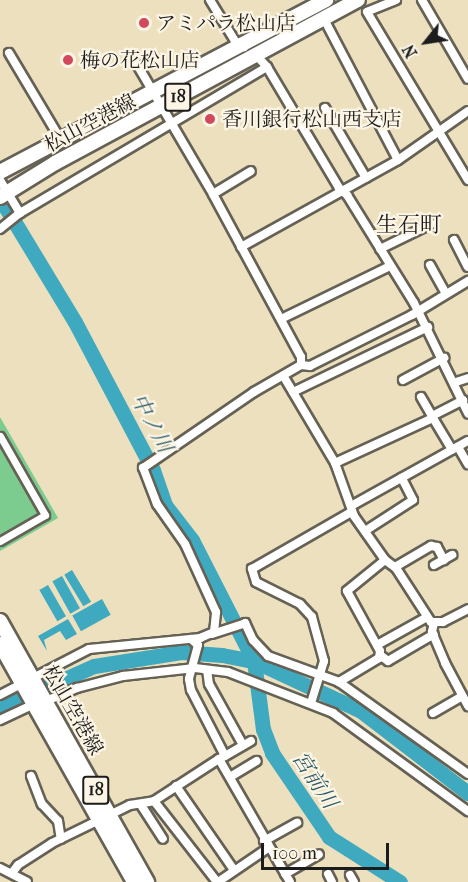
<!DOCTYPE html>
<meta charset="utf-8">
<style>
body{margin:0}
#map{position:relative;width:468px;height:882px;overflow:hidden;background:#ece0be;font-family:"IM FELL French Canon","Noto Serif JP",serif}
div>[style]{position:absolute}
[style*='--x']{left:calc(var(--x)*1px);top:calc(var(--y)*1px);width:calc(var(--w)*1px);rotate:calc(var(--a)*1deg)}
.green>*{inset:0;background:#7bcc8e}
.water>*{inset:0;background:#3fa9bf;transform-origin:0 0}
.river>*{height:15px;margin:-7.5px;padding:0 7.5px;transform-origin:7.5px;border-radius:7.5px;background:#3fa9bf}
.roads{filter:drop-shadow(2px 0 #656155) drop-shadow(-2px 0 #656155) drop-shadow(0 2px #656155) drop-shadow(0 -2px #656155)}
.pedestrian>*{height:7px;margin:-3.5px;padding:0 3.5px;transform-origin:3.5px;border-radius:3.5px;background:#fff}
.minor>*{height:8px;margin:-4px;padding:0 4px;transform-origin:4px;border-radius:4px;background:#fff}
.primary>*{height:14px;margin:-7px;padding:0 7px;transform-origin:7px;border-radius:7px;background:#fff}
.dots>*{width:16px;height:16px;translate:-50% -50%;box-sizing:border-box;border:3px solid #fcf5e5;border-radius:50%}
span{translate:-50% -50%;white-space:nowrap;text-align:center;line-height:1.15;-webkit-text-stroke:4.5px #fcf5e5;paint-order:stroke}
.shield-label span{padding:2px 4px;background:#fcf5e5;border:2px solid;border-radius:4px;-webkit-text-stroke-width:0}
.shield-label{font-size:18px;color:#1c1c1c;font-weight:700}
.poi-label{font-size:20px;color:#1c1c1c}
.left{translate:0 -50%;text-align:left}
.street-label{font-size:20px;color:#1c1c1c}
.water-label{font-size:21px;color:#2c5b65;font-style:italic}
.quarter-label{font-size:22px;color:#1c1c1c}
.north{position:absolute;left:396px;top:12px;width:60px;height:60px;-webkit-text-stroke:4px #fcf5e5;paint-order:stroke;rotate:240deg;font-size:16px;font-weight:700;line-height:24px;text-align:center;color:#1c1c1c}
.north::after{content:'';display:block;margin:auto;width:21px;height:27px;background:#1c1c1c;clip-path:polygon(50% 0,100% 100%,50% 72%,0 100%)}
.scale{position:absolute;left:261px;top:843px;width:128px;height:27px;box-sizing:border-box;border:3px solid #1c1c1c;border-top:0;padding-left:8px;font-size:18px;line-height:21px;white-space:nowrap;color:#1c1c1c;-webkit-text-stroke:4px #fcf5e5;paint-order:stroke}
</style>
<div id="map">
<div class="green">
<i style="clip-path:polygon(0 417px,58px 518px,0 551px)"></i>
</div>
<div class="water">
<i style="left:72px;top:570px;width:37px;height:9px;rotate:59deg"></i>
<i style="left:62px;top:576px;width:37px;height:11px;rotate:61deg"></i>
<i style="left:48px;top:585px;width:36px;height:10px;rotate:60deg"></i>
<i style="left:102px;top:599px;width:18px;height:34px;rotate:61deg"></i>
<i style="clip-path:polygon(68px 619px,77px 634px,66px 640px,60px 631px,44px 640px,47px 651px,38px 636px)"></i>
</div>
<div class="river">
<i style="--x:6;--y:208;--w:133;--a:58.8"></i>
<i style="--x:75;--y:322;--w:167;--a:62.2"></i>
<i style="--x:153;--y:470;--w:37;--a:71"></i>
<i style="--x:165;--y:505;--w:44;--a:52.4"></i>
<i style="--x:192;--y:540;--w:136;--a:62.9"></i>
<i style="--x:254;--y:661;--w:69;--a:82.5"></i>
<i style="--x:263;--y:729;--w:26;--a:69"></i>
<i style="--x:272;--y:753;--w:102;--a:55.8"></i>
<i style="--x:329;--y:837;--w:84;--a:32.4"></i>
<i style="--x:0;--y:708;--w:103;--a:-24.1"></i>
<i style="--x:94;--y:666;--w:88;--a:-9.1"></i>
<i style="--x:181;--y:652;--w:41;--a:4.2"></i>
<i style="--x:222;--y:655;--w:33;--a:11"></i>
<i style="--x:254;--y:661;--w:118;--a:25"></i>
<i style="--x:361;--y:711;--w:135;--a:37.5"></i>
</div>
<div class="roads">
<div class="pedestrian">
<i style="--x:0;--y:436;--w:91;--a:60.3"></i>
<i style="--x:45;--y:515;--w:52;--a:150"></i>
</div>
<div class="minor">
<i style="--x:210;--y:0;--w:48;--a:58.6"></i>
<i style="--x:235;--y:41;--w:11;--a:34"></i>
<i style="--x:396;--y:0;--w:31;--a:158"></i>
<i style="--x:367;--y:12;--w:196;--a:59"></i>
<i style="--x:422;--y:0;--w:91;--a:59.8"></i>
<i style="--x:324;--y:19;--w:159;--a:62.3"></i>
<i style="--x:9;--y:53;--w:104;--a:59.2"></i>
<i style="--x:255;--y:54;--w:18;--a:47"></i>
<i style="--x:267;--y:67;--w:141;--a:59.2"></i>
<i style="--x:339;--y:188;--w:11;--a:41"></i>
<i style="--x:347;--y:195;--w:127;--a:58.2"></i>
<i style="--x:414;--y:303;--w:123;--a:63.9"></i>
<i style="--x:325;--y:108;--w:81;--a:59.6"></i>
<i style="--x:0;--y:180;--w:39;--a:59"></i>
<i style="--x:213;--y:194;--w:44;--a:-31.2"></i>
<i style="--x:0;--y:229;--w:26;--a:-39"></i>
<i style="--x:20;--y:213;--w:287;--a:-30.6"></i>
<i style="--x:454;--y:240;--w:30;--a:63"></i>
<i style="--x:241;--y:247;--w:179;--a:-29"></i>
<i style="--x:398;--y:160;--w:85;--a:-35"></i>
<i style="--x:380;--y:249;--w:57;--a:-26.1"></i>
<i style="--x:430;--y:265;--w:33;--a:61"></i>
<i style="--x:281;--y:319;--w:121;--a:-25.9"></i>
<i style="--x:301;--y:365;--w:9;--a:6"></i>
<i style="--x:310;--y:366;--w:114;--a:-26.6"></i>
<i style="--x:412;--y:315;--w:66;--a:-31.3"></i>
<i style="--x:284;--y:377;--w:100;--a:59.3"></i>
<i style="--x:335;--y:463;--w:56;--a:70.3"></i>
<i style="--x:354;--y:516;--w:54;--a:54.8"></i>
<i style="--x:385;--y:560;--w:49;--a:140.8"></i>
<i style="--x:347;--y:591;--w:68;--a:61.2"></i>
<i style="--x:380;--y:651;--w:7;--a:98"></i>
<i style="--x:379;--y:658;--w:47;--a:149"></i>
<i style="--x:403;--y:380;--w:47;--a:-28.2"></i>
<i style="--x:456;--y:382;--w:13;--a:-18"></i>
<i style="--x:293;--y:392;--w:150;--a:-25.7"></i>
<i style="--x:421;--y:397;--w:24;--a:60"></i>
<i style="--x:432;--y:416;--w:35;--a:-27"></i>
<i style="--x:458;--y:447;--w:20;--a:60"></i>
<i style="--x:335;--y:463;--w:108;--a:-24.7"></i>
<i style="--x:433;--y:418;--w:37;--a:59"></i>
<i style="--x:351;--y:506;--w:134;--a:-29.1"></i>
<i style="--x:365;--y:531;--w:57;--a:-32.9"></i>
<i style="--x:413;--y:500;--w:25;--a:-117"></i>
<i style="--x:385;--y:560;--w:14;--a:36"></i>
<i style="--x:396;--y:568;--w:64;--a:57.1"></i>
<i style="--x:431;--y:622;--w:12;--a:0"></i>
<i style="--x:443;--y:622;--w:28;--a:-27"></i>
<i style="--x:434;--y:565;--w:21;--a:-29"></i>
<i style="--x:395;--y:567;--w:42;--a:-30.3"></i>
<i style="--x:431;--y:546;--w:6;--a:9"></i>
<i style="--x:437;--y:547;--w:15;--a:62"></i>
<i style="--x:434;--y:623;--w:9;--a:103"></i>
<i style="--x:432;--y:632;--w:34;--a:67"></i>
<i style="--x:445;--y:663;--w:49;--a:61.9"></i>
<i style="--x:212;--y:634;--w:35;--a:-18"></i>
<i style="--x:245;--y:623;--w:19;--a:65"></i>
<i style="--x:253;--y:640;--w:22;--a:47"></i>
<i style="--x:268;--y:656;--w:76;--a:20.1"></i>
<i style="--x:339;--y:682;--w:158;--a:35.5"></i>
<i style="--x:191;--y:639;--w:9;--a:41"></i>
<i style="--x:198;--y:645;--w:35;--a:105"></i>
<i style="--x:189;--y:679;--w:11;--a:80"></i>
<i style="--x:191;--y:690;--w:74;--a:62.7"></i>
<i style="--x:225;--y:756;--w:7;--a:153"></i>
<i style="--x:219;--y:759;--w:142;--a:60"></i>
<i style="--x:377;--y:645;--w:57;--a:-29.2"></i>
<i style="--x:380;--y:655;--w:10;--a:37"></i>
<i style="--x:388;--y:661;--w:53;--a:-30.4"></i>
<i style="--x:207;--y:670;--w:14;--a:82"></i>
<i style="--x:209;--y:684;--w:70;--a:60.9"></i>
<i style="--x:0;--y:695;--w:100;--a:-27.3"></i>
<i style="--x:89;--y:649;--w:112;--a:-5.7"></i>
<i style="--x:200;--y:638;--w:15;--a:-23"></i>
<i style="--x:214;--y:632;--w:20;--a:-84"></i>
<i style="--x:216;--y:612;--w:75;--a:-114.5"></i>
<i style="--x:185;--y:544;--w:49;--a:-125"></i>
<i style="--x:157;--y:504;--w:39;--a:-111"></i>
<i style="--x:143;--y:468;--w:135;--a:-34.4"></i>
<i style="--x:254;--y:392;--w:54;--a:-29.9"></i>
<i style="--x:301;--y:365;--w:8;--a:-90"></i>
<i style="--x:301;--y:357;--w:185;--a:-118.4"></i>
<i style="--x:213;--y:194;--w:152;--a:-120.4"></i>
<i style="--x:46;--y:701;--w:34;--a:-23"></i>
<i style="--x:77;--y:688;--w:48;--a:-14.6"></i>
<i style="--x:123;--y:676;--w:72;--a:-6.3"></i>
<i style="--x:195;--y:668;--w:33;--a:7"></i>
<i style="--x:228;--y:672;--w:113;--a:21.3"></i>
<i style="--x:333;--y:713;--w:167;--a:36"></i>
<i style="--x:311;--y:703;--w:44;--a:-72.8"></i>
<i style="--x:324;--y:661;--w:46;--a:-105.3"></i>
<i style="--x:312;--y:617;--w:18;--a:-133"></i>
<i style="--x:300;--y:604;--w:49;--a:-153.4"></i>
<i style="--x:256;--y:582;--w:14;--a:-107"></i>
<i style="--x:252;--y:569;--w:114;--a:-29.9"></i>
<i style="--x:433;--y:713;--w:34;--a:-30"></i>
<i style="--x:0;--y:720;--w:38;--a:-25"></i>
<i style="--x:225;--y:756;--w:30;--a:-30"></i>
<i style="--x:31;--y:776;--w:30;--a:69"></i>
<i style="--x:42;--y:804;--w:23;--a:47"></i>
<i style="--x:58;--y:821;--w:18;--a:81"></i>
<i style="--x:230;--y:777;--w:31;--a:-31"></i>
<i style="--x:176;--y:786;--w:102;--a:55.4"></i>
<i style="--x:154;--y:801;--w:103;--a:52.1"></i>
<i style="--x:141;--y:805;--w:40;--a:57.1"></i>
<i style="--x:264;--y:841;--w:38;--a:-29"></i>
<i style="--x:0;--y:868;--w:30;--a:27"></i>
<i style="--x:12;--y:873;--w:10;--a:-53"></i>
<i style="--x:18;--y:865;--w:40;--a:-32.9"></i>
<i style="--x:52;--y:843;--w:87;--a:-26"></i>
<i style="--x:130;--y:805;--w:24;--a:-9"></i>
<i style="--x:154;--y:801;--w:77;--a:-32.9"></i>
<i style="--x:285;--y:874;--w:39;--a:-30"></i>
<i style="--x:328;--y:874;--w:9;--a:63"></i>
<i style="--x:350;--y:875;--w:8;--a:60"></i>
<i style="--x:218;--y:882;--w:60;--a:-34.2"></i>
</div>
<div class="primary">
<i style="--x:0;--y:172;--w:369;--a:-27.8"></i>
<i style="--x:0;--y:197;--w:65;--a:-31.7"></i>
<i style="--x:55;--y:163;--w:344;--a:-28.3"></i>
<i style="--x:0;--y:621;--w:300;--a:60.6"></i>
<i style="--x:0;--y:644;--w:273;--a:60.6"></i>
</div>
</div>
<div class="dots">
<i style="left:144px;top:23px;background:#d1495b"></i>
<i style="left:68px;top:60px;background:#d1495b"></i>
<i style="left:210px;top:119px;background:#d1495b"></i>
</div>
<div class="shield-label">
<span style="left:178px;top:97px">18</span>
<span style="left:96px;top:790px">18</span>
</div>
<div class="poi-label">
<span class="left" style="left:156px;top:23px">アミパラ松山店</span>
<span class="left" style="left:80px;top:60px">梅の花松山店</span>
<span class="left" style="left:222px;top:119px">香川銀行松山西支店</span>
</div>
<div class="street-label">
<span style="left:90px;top:123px;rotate:-28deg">松山空港線</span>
<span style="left:73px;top:710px;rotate:60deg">松山空港線</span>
</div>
<div class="water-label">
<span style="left:152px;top:423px;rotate:62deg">中ノ川</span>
<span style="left:315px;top:780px;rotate:57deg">宮前川</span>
</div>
<div class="quarter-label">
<span style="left:409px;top:226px">生石町</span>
</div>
<div class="north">N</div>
<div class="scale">100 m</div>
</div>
